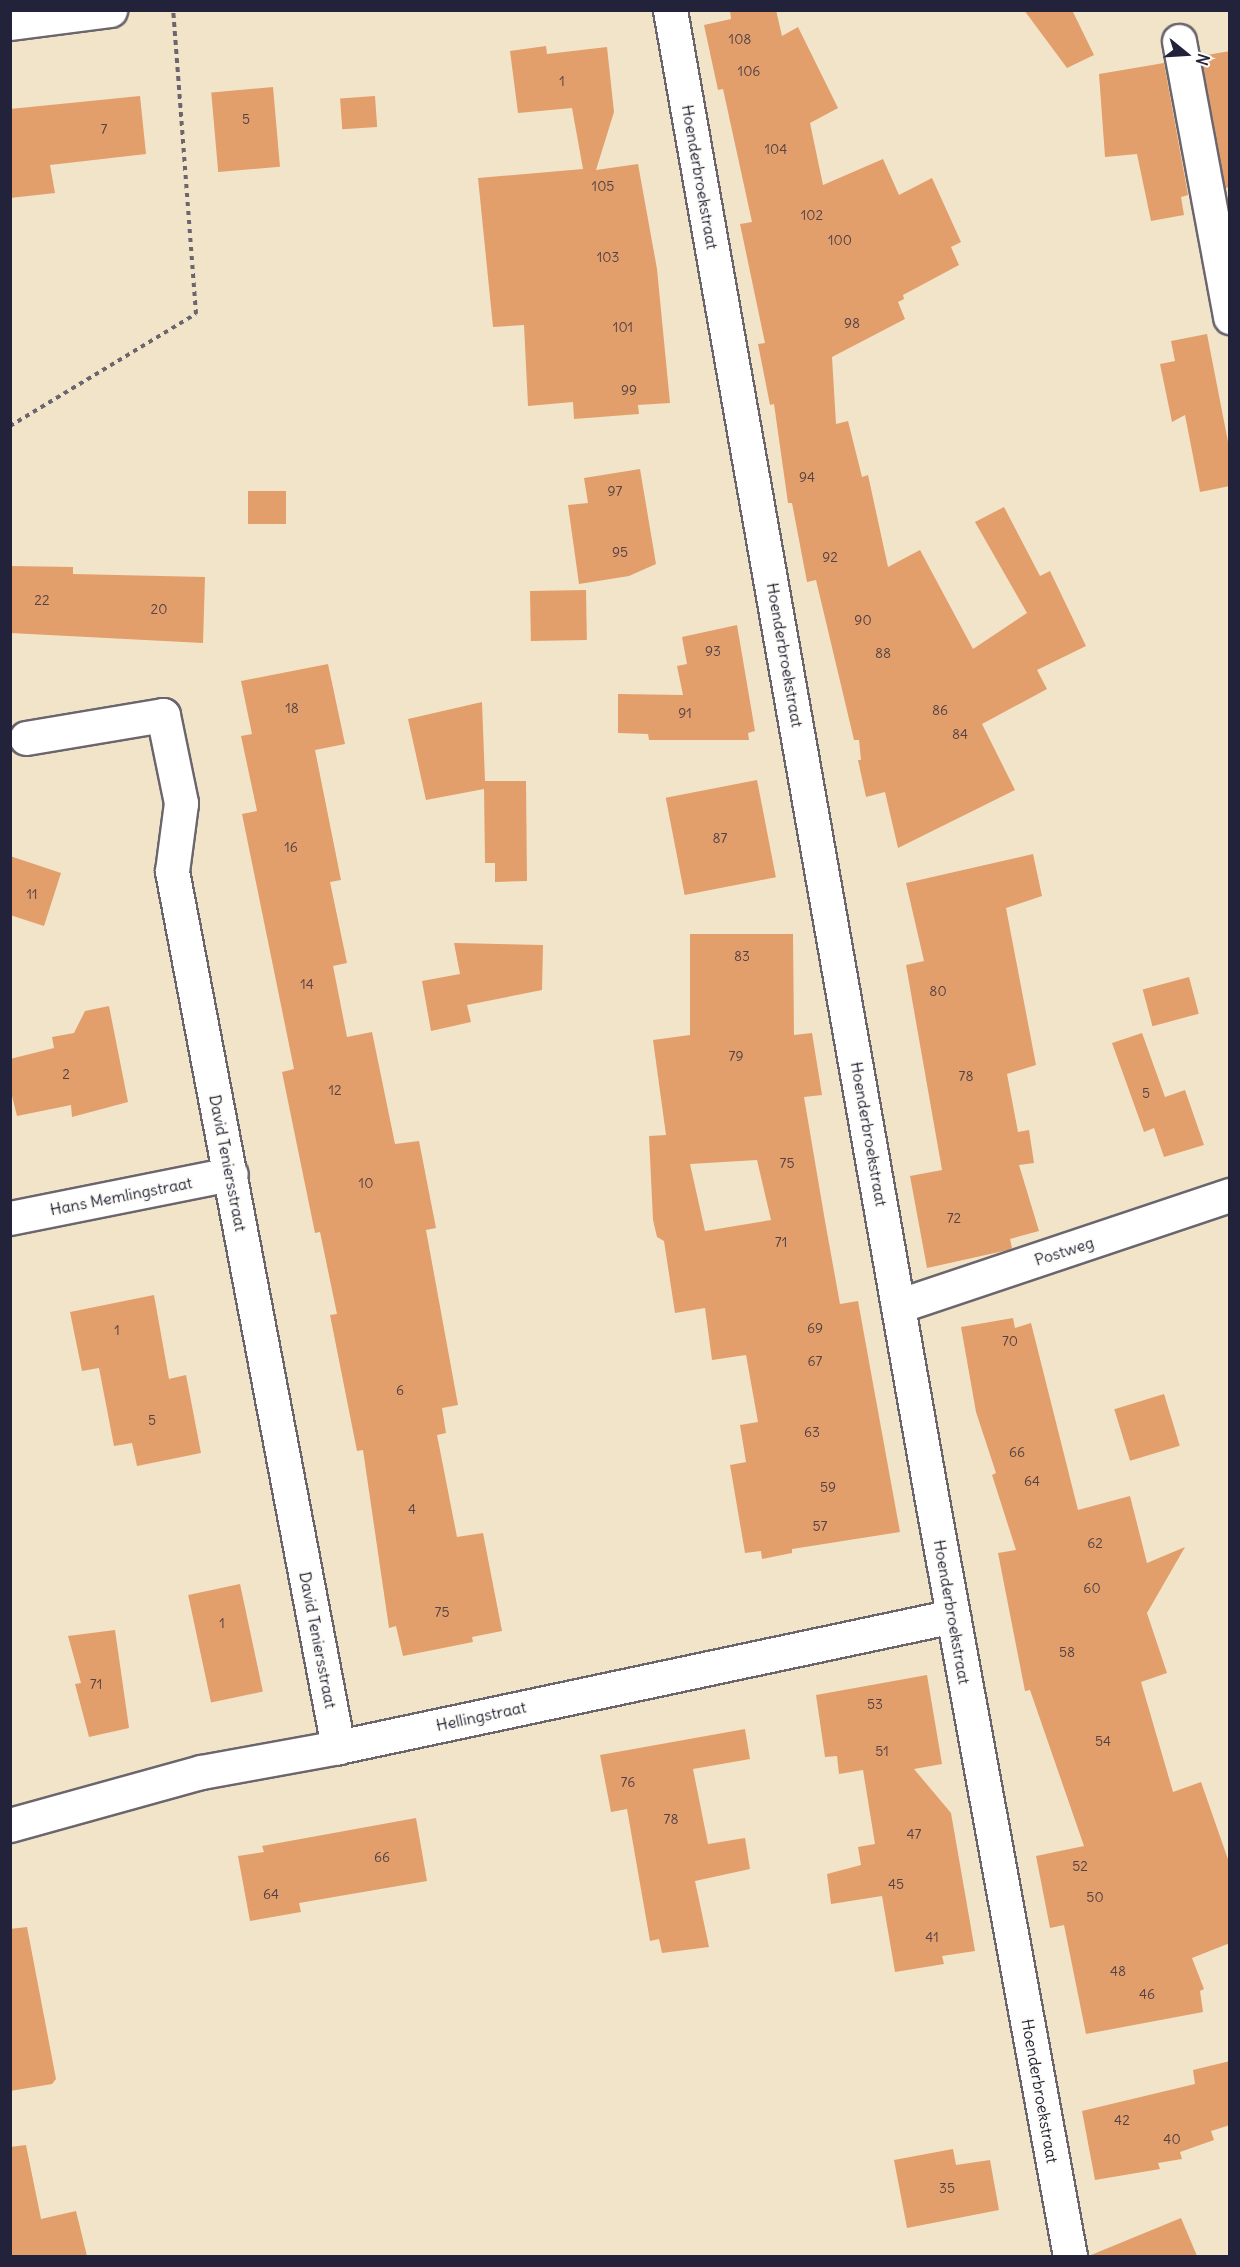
<!DOCTYPE html>
<style>
body{margin:0}
#map{position:relative;width:1240px;height:2267px;overflow:hidden;background:#f2e4c9;font-family:Delius,sans-serif}
div>[style]{position:absolute}
[style*='--x']{left:calc(var(--x)*1px);top:calc(var(--y)*1px);width:calc(var(--w)*1px);rotate:calc(var(--a)*1deg)}
.building>*{inset:0;background:#e29f6b;transform-origin:0 0}
.path>*{height:4px;margin-top:-2px;transform-origin:0;background:repeating-linear-gradient(90deg,#6b666d 0 4.5px,transparent 0 9px)}
.roads{filter:drop-shadow(2px 0 #6b666d) drop-shadow(-2px 0 #6b666d) drop-shadow(0 2px #6b666d) drop-shadow(0 -2px #6b666d)}
.street>*{height:33px;margin:-16.5px;padding:0 16.5px;transform-origin:16.5px;border-radius:16.5px;background:#fff}
span{translate:-50% -50%;white-space:nowrap;text-align:center;line-height:1.15;-webkit-text-stroke:4.5px #fdfcf7;paint-order:stroke}
.number-label{font-size:14px;color:#524147}
.number-label span{-webkit-text-stroke-width:0}
.street-label{font-size:16px;color:#22223b}
.frame{position:absolute;inset:0;border:12px solid #22223b;pointer-events:none}
.north{position:absolute;left:1156px;top:24px;width:60px;height:60px;-webkit-text-stroke:4px #fdfcf7;paint-order:stroke;rotate:108deg;font-size:16px;font-weight:700;line-height:24px;text-align:center;color:#22223b}
.north::after{content:'';display:block;margin:auto;width:21px;height:27px;background:#22223b;clip-path:polygon(50% 0,100% 100%,50% 72%,0 100%)}
</style>
<div id="map">
<div class="building">
<i style="clip-path:polygon(730px 10px,776px 10px,782px 36px,798px 27px,838px 108px,810px 123px,823px 185px,883px 159px,899px 195px,932px 178px,961px 242px,951px 247px,959px 265px,903px 295px,904px 299px,898px 302px,905px 319px,832px 357px,836px 424px,848px 421px,862px 477px,868px 475px,888px 567px,920px 550px,973px 649px,1027px 613px,975px 522px,1004px 507px,1040px 576px,1050px 571px,1086px 646px,1037px 670px,1047px 689px,982px 724px,1015px 790px,898px 848px,885px 792px,866px 797px,858px 760px,861px 760px,859px 740px,854px 740px,816px 580px,807px 582px,792px 503px,788px 503px,774px 404px,770px 405px,758px 344px,765px 343px,740px 224px,752px 222px,723px 89px,718px 90px,704px 25px,731px 19px)"></i>
<i style="clip-path:polygon(1024px 10px,1072px 10px,1094px 55px,1067px 68px)"></i>
<i style="clip-path:polygon(546px 46px,547px 54px,607px 47px,614px 112px,596px 170px,638px 164px,657px 269px,670px 403px,638px 405px,639px 414px,574px 419px,573px 402px,528px 406px,524px 325px,493px 327px,478px 178px,583px 169px,572px 108px,518px 113px,510px 51px)"></i>
<i style="clip-path:polygon(1230px 51px,1230px 187px,1225px 188px,1201px 56px)"></i>
<i style="clip-path:polygon(1164px 63px,1188px 195px,1181px 197px,1184px 215px,1151px 221px,1137px 154px,1105px 157px,1099px 74px)"></i>
<i style="left:273px;top:87px;width:80px;height:62px;rotate:85deg"></i>
<i style="clip-path:polygon(140px 96px,146px 154px,50px 165px,55px 193px,10px 198px,10px 109px)"></i>
<i style="left:375px;top:96px;width:31px;height:35px;rotate:86deg"></i>
<i style="clip-path:polygon(1207px 334px,1230px 452px,1230px 486px,1200px 492px,1185px 415px,1172px 422px,1160px 364px,1175px 361px,1171px 341px)"></i>
<i style="clip-path:polygon(640px 469px,656px 564px,629px 576px,579px 584px,568px 505px,588px 503px,584px 478px)"></i>
<i style="left:248px;top:491px;width:38px;height:33px"></i>
<i style="clip-path:polygon(10px 566px,73px 567px,73px 574px,205px 577px,203px 643px,10px 633px)"></i>
<i style="left:586px;top:590px;width:50px;height:56px;rotate:89deg"></i>
<i style="clip-path:polygon(737px 625px,755px 731px,748px 733px,749px 740px,649px 740px,648px 734px,618px 733px,618px 694px,683px 695px,677px 666px,687px 664px,682px 637px)"></i>
<i style="clip-path:polygon(328px 664px,345px 744px,315px 750px,341px 880px,330px 882px,347px 963px,333px 966px,347px 1037px,372px 1032px,395px 1144px,419px 1141px,436px 1228px,426px 1230px,458px 1405px,442px 1408px,446px 1433px,437px 1435px,457px 1537px,483px 1533px,502px 1631px,472px 1637px,473px 1642px,403px 1656px,396px 1626px,389px 1628px,363px 1450px,357px 1451px,330px 1315px,337px 1314px,320px 1232px,315px 1233px,282px 1072px,294px 1069px,242px 814px,257px 811px,241px 736px,252px 734px,241px 681px)"></i>
<i style="clip-path:polygon(482px 702px,485px 781px,526px 781px,527px 881px,495px 882px,495px 863px,485px 863px,484px 789px,426px 800px,408px 719px)"></i>
<i style="left:757px;top:780px;width:99px;height:93px;rotate:79deg"></i>
<i style="clip-path:polygon(1033px 854px,1042px 896px,1006px 908px,1036px 1065px,1007px 1074px,1018px 1132px,1029px 1130px,1034px 1163px,1019px 1165px,1039px 1231px,1010px 1239px,1012px 1248px,1008px 1250px,927px 1268px,910px 1176px,942px 1170px,906px 965px,924px 961px,906px 883px)"></i>
<i style="clip-path:polygon(10px 856px,61px 873px,44px 926px,10px 915px)"></i>
<i style="clip-path:polygon(evenodd,690px 934px,793px 934px,794px 1035px,812px 1033px,822px 1095px,804px 1097px,825px 1221px,840px 1304px,858px 1301px,900px 1532px,792px 1549px,792px 1553px,762px 1559px,761px 1551px,745px 1553px,730px 1465px,746px 1462px,740px 1425px,758px 1422px,746px 1355px,712px 1360px,705px 1308px,675px 1313px,664px 1241px,657px 1237px,653px 1220px,649px 1136px,666px 1135px,653px 1040px,690px 1035px,690px 934px,757px 1160px,771px 1220px,705px 1231px,690px 1164px,757px 1160px)"></i>
<i style="clip-path:polygon(454px 943px,543px 945px,542px 990px,467px 1005px,471px 1022px,431px 1031px,422px 981px,460px 974px)"></i>
<i style="left:1189px;top:977px;width:38px;height:48px;rotate:75deg"></i>
<i style="clip-path:polygon(109px 1006px,128px 1102px,72px 1117px,71px 1105px,17px 1116px,10px 1088px,10px 1059px,54px 1048px,52px 1037px,74px 1033px,85px 1011px)"></i>
<i style="clip-path:polygon(1142px 1033px,1165px 1097px,1185px 1090px,1204px 1145px,1164px 1157px,1154px 1128px,1144px 1132px,1112px 1043px)"></i>
<i style="clip-path:polygon(154px 1295px,169px 1379px,186px 1375px,201px 1453px,137px 1466px,132px 1443px,114px 1446px,99px 1368px,82px 1371px,70px 1312px)"></i>
<i style="clip-path:polygon(1013px 1318px,1015px 1328px,1031px 1323px,1078px 1510px,1130px 1496px,1147px 1563px,1185px 1547px,1147px 1613px,1167px 1673px,1141px 1682px,1173px 1792px,1201px 1782px,1230px 1865px,1230px 1943px,1192px 1958px,1204px 1989px,1200px 1991px,1203px 2012px,1086px 2034px,1064px 1925px,1050px 1928px,1036px 1856px,1084px 1846px,1030px 1690px,1025px 1691px,998px 1553px,1016px 1550px,992px 1475px,996px 1473px,976px 1412px,961px 1327px)"></i>
<i style="left:1164px;top:1394px;width:54px;height:52px;rotate:73deg"></i>
<i style="left:240px;top:1584px;width:110px;height:53px;rotate:78deg"></i>
<i style="clip-path:polygon(115px 1630px,129px 1728px,89px 1737px,75px 1684px,81px 1683px,68px 1636px)"></i>
<i style="clip-path:polygon(927px 1675px,942px 1764px,914px 1769px,951px 1813px,975px 1951px,942px 1956px,944px 1964px,895px 1972px,882px 1896px,831px 1904px,827px 1874px,861px 1865px,858px 1847px,875px 1844px,863px 1770px,839px 1774px,837px 1756px,825px 1757px,816px 1695px)"></i>
<i style="clip-path:polygon(745px 1729px,750px 1759px,693px 1769px,708px 1844px,745px 1838px,750px 1869px,695px 1881px,709px 1947px,662px 1953px,659px 1939px,650px 1941px,627px 1809px,611px 1812px,600px 1755px)"></i>
<i style="clip-path:polygon(416px 1818px,427px 1881px,299px 1903px,301px 1912px,250px 1921px,238px 1856px,264px 1852px,262px 1846px)"></i>
<i style="clip-path:polygon(27px 1927px,56px 2079px,52px 2084px,10px 2091px,10px 1929px)"></i>
<i style="clip-path:polygon(1230px 2061px,1230px 2125px,1211px 2131px,1214px 2140px,1180px 2152px,1182px 2159px,1158px 2163px,1160px 2169px,1095px 2180px,1082px 2111px,1195px 2084px,1193px 2070px)"></i>
<i style="clip-path:polygon(26px 2145px,41px 2219px,76px 2211px,87px 2256px,10px 2256px,10px 2147px)"></i>
<i style="clip-path:polygon(953px 2149px,956px 2165px,990px 2160px,999px 2210px,907px 2228px,894px 2160px)"></i>
<i style="clip-path:polygon(1181px 2218px,1197px 2256px,1091px 2256px,1091px 2255px)"></i>
</div>
<div class="path">
<i style="--x:10;--y:426;--w:217;--a:-31.1"></i>
<i style="--x:196;--y:314;--w:305;--a:-94.3"></i>
</div>
<div class="roads">
<div class="street">
<i style="--x:670;--y:10;--w:1519;--a:80.03"></i>
<i style="--x:933;--y:1506;--w:762;--a:79.65"></i>
<i style="--x:10;--y:23;--w:101;--a:-7.4"></i>
<i style="--x:1179;--y:41;--w:281;--a:79.5"></i>
<i style="--x:26;--y:738;--w:139;--a:-9.5"></i>
<i style="--x:163;--y:715;--w:90;--a:78.4"></i>
<i style="--x:181;--y:803;--w:69;--a:97.5"></i>
<i style="--x:172;--y:871;--w:892;--a:79.27"></i>
<i style="--x:10;--y:1218;--w:225;--a:-11.3"></i>
<i style="--x:898;--y:1306;--w:350;--a:-18.5"></i>
<i style="--x:10;--y:1825;--w:198;--a:-15.5"></i>
<i style="--x:201;--y:1772;--w:139;--a:-10.3"></i>
<i style="--x:338;--y:1747;--w:629;--a:-12.02"></i>
</div>
</div>
<div class="number-label">
<span style="left:740px;top:39px">108</span>
<span style="left:749px;top:71px">106</span>
<span style="left:562px;top:81px">1</span>
<span style="left:246px;top:119px">5</span>
<span style="left:104px;top:129px">7</span>
<span style="left:776px;top:149px">104</span>
<span style="left:603px;top:186px">105</span>
<span style="left:812px;top:215px">102</span>
<span style="left:840px;top:240px">100</span>
<span style="left:608px;top:257px">103</span>
<span style="left:852px;top:323px">98</span>
<span style="left:623px;top:327px">101</span>
<span style="left:629px;top:390px">99</span>
<span style="left:807px;top:477px">94</span>
<span style="left:615px;top:491px">97</span>
<span style="left:620px;top:552px">95</span>
<span style="left:830px;top:557px">92</span>
<span style="left:42px;top:600px">22</span>
<span style="left:159px;top:609px">20</span>
<span style="left:863px;top:620px">90</span>
<span style="left:713px;top:651px">93</span>
<span style="left:883px;top:653px">88</span>
<span style="left:292px;top:708px">18</span>
<span style="left:940px;top:710px">86</span>
<span style="left:685px;top:713px">91</span>
<span style="left:960px;top:734px">84</span>
<span style="left:720px;top:838px">87</span>
<span style="left:291px;top:847px">16</span>
<span style="left:32px;top:894px">11</span>
<span style="left:742px;top:956px">83</span>
<span style="left:307px;top:984px">14</span>
<span style="left:938px;top:991px">80</span>
<span style="left:736px;top:1056px">79</span>
<span style="left:66px;top:1074px">2</span>
<span style="left:966px;top:1076px">78</span>
<span style="left:335px;top:1090px">12</span>
<span style="left:1146px;top:1093px">5</span>
<span style="left:787px;top:1163px">75</span>
<span style="left:366px;top:1183px">10</span>
<span style="left:954px;top:1218px">72</span>
<span style="left:781px;top:1242px">71</span>
<span style="left:815px;top:1328px">69</span>
<span style="left:117px;top:1330px">1</span>
<span style="left:1010px;top:1341px">70</span>
<span style="left:815px;top:1361px">67</span>
<span style="left:400px;top:1390px">6</span>
<span style="left:152px;top:1420px">5</span>
<span style="left:812px;top:1432px">63</span>
<span style="left:1017px;top:1452px">66</span>
<span style="left:1032px;top:1481px">64</span>
<span style="left:828px;top:1487px">59</span>
<span style="left:412px;top:1509px">4</span>
<span style="left:820px;top:1526px">57</span>
<span style="left:1095px;top:1543px">62</span>
<span style="left:1092px;top:1588px">60</span>
<span style="left:442px;top:1612px">75</span>
<span style="left:222px;top:1623px">1</span>
<span style="left:1067px;top:1652px">58</span>
<span style="left:96px;top:1684px">71</span>
<span style="left:875px;top:1704px">53</span>
<span style="left:1103px;top:1741px">54</span>
<span style="left:882px;top:1751px">51</span>
<span style="left:628px;top:1782px">76</span>
<span style="left:671px;top:1819px">78</span>
<span style="left:914px;top:1834px">47</span>
<span style="left:382px;top:1857px">66</span>
<span style="left:1080px;top:1866px">52</span>
<span style="left:896px;top:1884px">45</span>
<span style="left:271px;top:1894px">64</span>
<span style="left:1095px;top:1897px">50</span>
<span style="left:932px;top:1937px">41</span>
<span style="left:1118px;top:1971px">48</span>
<span style="left:1147px;top:1994px">46</span>
<span style="left:1122px;top:2120px">42</span>
<span style="left:1172px;top:2139px">40</span>
<span style="left:947px;top:2188px">35</span>
</div>
<div class="street-label">
<span style="left:700px;top:177px;rotate:80deg">Hoenderbroekstraat</span>
<span style="left:785px;top:655px;rotate:80deg">Hoenderbroekstraat</span>
<span style="left:869px;top:1134px;rotate:80deg">Hoenderbroekstraat</span>
<span style="left:228px;top:1163px;rotate:79deg">David Teniersstraat</span>
<span style="left:121px;top:1196px;rotate:-11deg">Hans Memlingstraat</span>
<span style="left:1064px;top:1251px;rotate:-18deg">Postweg</span>
<span style="left:952px;top:1612px;rotate:80deg">Hoenderbroekstraat</span>
<span style="left:318px;top:1640px;rotate:79deg">David Teniersstraat</span>
<span style="left:481px;top:1716px;rotate:-12deg">Hellingstraat</span>
<span style="left:1040px;top:2091px;rotate:80deg">Hoenderbroekstraat</span>
</div>
<div class="frame"></div>
<div class="north">N</div>
</div>
